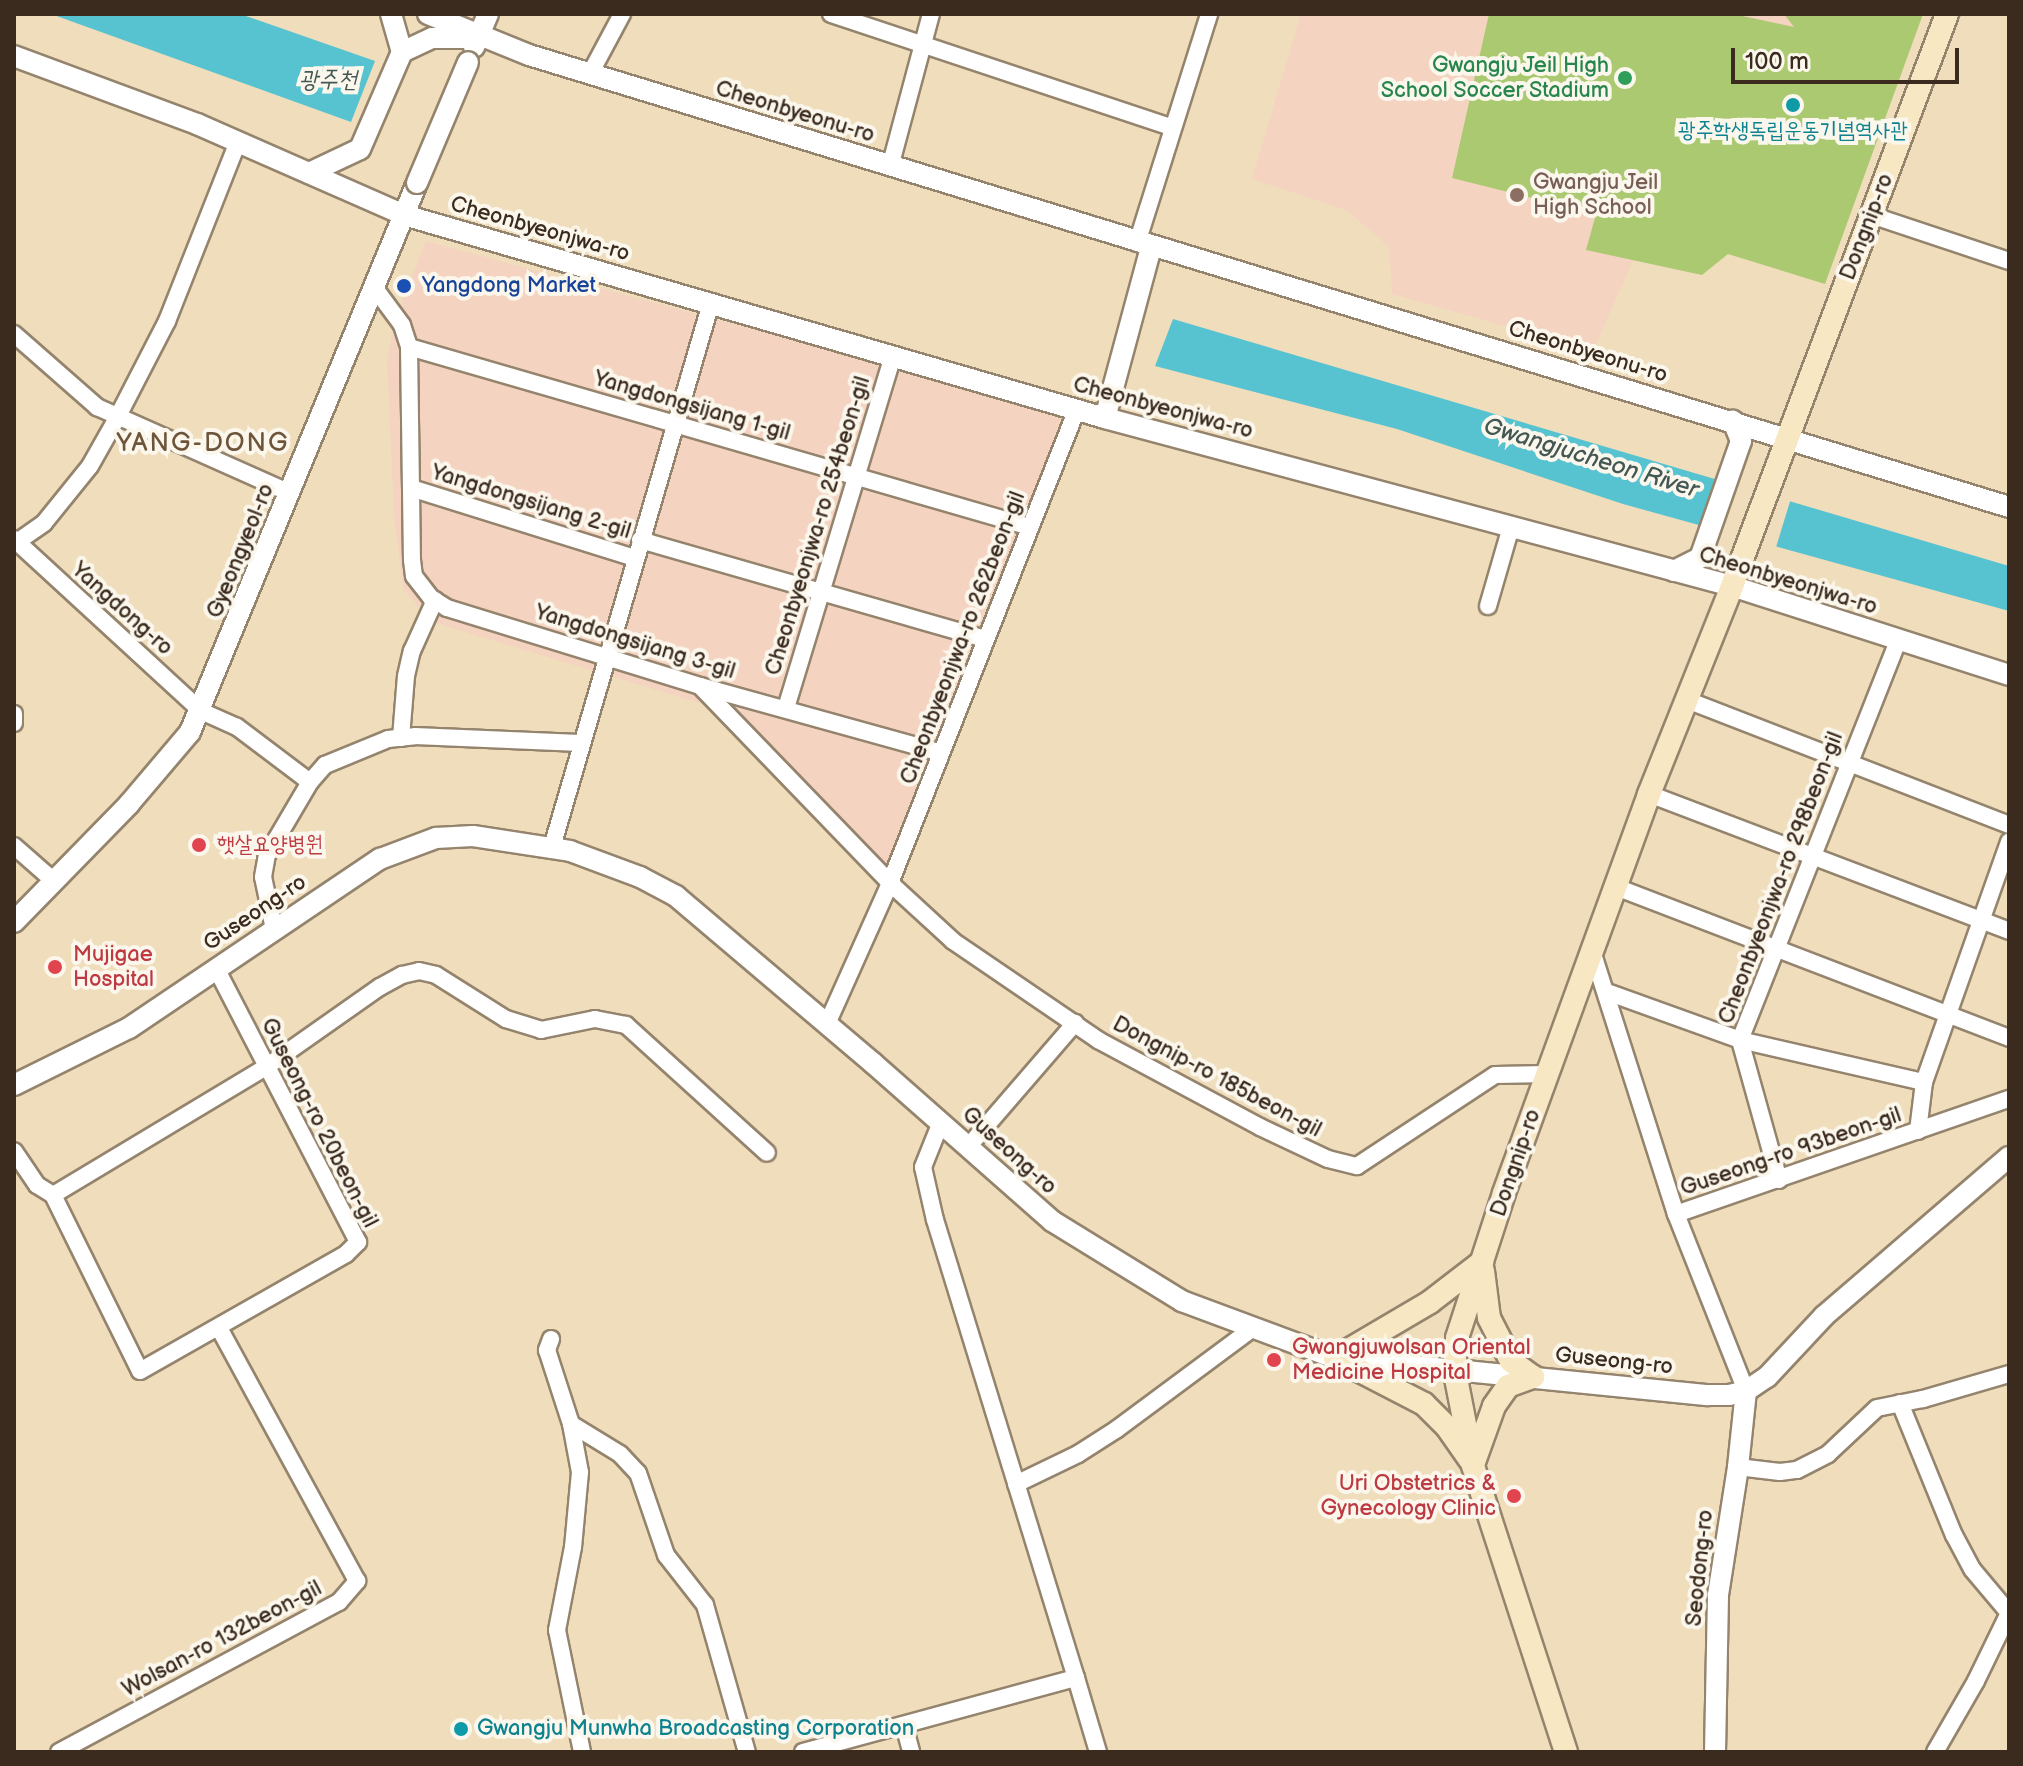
<!DOCTYPE html>
<meta charset="utf-8">
<style>
body{margin:0}
#map{position:relative;width:2023px;height:1766px;overflow:hidden;background:#efddbc;font-family:"Balsamiq Sans","Poor Story",sans-serif}
div>[style]{position:absolute}
[style*='--x']{left:calc(var(--x)*1px);top:calc(var(--y)*1px);width:calc(var(--w)*1px);rotate:calc(var(--a)*1deg)}
.built>*{inset:0;background:#f5d3c1}
.green>*{inset:0;background:#aac970}
.water>*{inset:0;background:#57c3d1}
.pier>*{inset:0;background:#efddbc;transform-origin:0 0}
.roads{filter:drop-shadow(2px 0 #95846d) drop-shadow(-2px 0 #95846d) drop-shadow(0 2px #95846d) drop-shadow(0 -2px #95846d)}
.minor>*{height:16px;margin:-8px;padding:0 8px;transform-origin:8px;border-radius:8px;background:#fff}
.tertiary>*{height:20px;margin:-10px;padding:0 10px;transform-origin:10px;border-radius:10px;background:#fff}
.secondary>*{height:22px;margin:-11px;padding:0 11px;transform-origin:11px;border-radius:11px;background:#f8e7c3}
.bridges{filter:drop-shadow(2px 0 #95846d) drop-shadow(-2px 0 #95846d) drop-shadow(0 2px #95846d) drop-shadow(0 -2px #95846d)}
.tertiary-bridge>*{height:20px;margin:-10px;padding:0 10px;transform-origin:10px;border-radius:10px;background:#fff}
.dots>*{width:22px;height:22px;translate:-50% -50%;box-sizing:border-box;border:4px solid #fbf7ec;border-radius:50%}
span{translate:-50% -50%;white-space:nowrap;text-align:center;line-height:1.15;-webkit-text-stroke:8px #fbf7ec;paint-order:stroke}
.leisure-label{font-size:22px;color:#27864d}
.right{translate:-100% -50%;text-align:right}
.street-label{font-size:22px;color:#3b2a1e}
.culture-label{font-size:22px;color:#0d838f}
.left{translate:0 -50%;text-align:left}
.education-label{font-size:22px;color:#785e54}
.transit-label{font-size:22px;color:#164399}
.health-label{font-size:22px;color:#be3a42}
.water-label{font-size:24px;color:#435854;font-style:italic}
.quarter-label{font-size:26px;color:#6e553a;letter-spacing:2px}
.frame{position:absolute;inset:0;border:16px solid #3b2a1e;pointer-events:none}
.scale{position:absolute;left:1731px;top:48px;width:228px;height:36px;box-sizing:border-box;border:4px solid #3b2a1e;border-top:0;padding-left:10px;font-size:24px;line-height:28px;white-space:nowrap;color:#3b2a1e;-webkit-text-stroke:6px #fbf7ec;paint-order:stroke}
</style>
<div id="map">
<div class="built">
<i style="clip-path:polygon(1301px 14px,1784px 14px,1795px 28px,1702px 275px,1633px 260px,1593px 351px,1392px 294px,1389px 247px,1348px 211px,1252px 179px)"></i>
<i style="clip-path:polygon(426px 241px,1066px 414px,884px 884px,706px 705px,432px 622px,403px 588px,394px 512px,387px 359px,395px 319px)"></i>
</div>
<div class="green">
<i style="clip-path:polygon(1489px 14px,1733px 14px,1794px 27px,1784px 14px,1923px 14px,1825px 284px,1728px 254px,1702px 275px,1586px 250px,1596px 214px,1452px 178px)"></i>
</div>
<div class="water">
<i style="clip-path:polygon(51px 14px,240px 14px,375px 61px,351px 122px)"></i>
<i style="clip-path:polygon(1173px 319px,2009px 566px,2009px 611px,1623px 504px,1397px 429px,1155px 366px)"></i>
</div>
<div class="pier">
<i style="left:1724px;top:478px;width:70px;height:57px;rotate:17deg"></i>
</div>
<div class="roads">
<div class="minor">
<i style="--x:831;--y:14;--w:358;--a:18.4"></i>
<i style="--x:590;--y:74;--w:68;--a:-61.9"></i>
<i style="--x:890;--y:167;--w:158;--a:-75"></i>
<i style="--x:1871;--y:215;--w:145;--a:18.4"></i>
<i style="--x:1137;--y:243;--w:240;--a:-72.5"></i>
<i style="--x:374;--y:287;--w:47;--a:53.6"></i>
<i style="--x:402;--y:325;--w:23;--a:72"></i>
<i style="--x:409;--y:347;--w:213;--a:89.2"></i>
<i style="--x:412;--y:560;--w:16;--a:83"></i>
<i style="--x:414;--y:576;--w:28;--a:52"></i>
<i style="--x:431;--y:598;--w:19;--a:32"></i>
<i style="--x:447;--y:608;--w:265;--a:17.1"></i>
<i style="--x:700;--y:686;--w:250;--a:15.5"></i>
<i style="--x:14;--y:334;--w:111;--a:41.3"></i>
<i style="--x:97;--y:407;--w:211;--a:24"></i>
<i style="--x:409;--y:347;--w:647;--a:16.16"></i>
<i style="--x:411;--y:488;--w:234;--a:17.4"></i>
<i style="--x:14;--y:539;--w:254;--a:42.6"></i>
<i style="--x:201;--y:711;--w:39;--a:24"></i>
<i style="--x:237;--y:727;--w:91;--a:37"></i>
<i style="--x:640;--y:540;--w:360;--a:16"></i>
<i style="--x:17;--y:542;--w:33;--a:-35"></i>
<i style="--x:44;--y:523;--w:73;--a:-51.1"></i>
<i style="--x:90;--y:466;--w:55;--a:-60.6"></i>
<i style="--x:117;--y:418;--w:109;--a:-62.7"></i>
<i style="--x:167;--y:321;--w:193;--a:-68.4"></i>
<i style="--x:1488;--y:606;--w:82;--a:-73.8"></i>
<i style="--x:700;--y:686;--w:274;--a:46"></i>
<i style="--x:890;--y:883;--w:86;--a:42.6"></i>
<i style="--x:953;--y:941;--w:176;--a:34.3"></i>
<i style="--x:1098;--y:1040;--w:184;--a:28.2"></i>
<i style="--x:1260;--y:1127;--w:75;--a:25.2"></i>
<i style="--x:1328;--y:1159;--w:30;--a:14"></i>
<i style="--x:1357;--y:1166;--w:165;--a:-33.4"></i>
<i style="--x:1495;--y:1075;--w:53;--a:-1.1"></i>
<i style="--x:1687;--y:700;--w:345;--a:21.2"></i>
<i style="--x:786;--y:708;--w:368;--a:-73.1"></i>
<i style="--x:14;--y:714;--w:9;--a:90"></i>
<i style="--x:401;--y:738;--w:62;--a:-85.4"></i>
<i style="--x:406;--y:676;--w:26;--a:-77"></i>
<i style="--x:412;--y:651;--w:56;--a:-65.7"></i>
<i style="--x:1649;--y:794;--w:385;--a:20.8"></i>
<i style="--x:14;--y:846;--w:53;--a:41.2"></i>
<i style="--x:552;--y:847;--w:567;--a:-73.71"></i>
<i style="--x:1616;--y:887;--w:421;--a:21"></i>
<i style="--x:274;--y:929;--w:53;--a:-101.9"></i>
<i style="--x:263;--y:877;--w:22;--a:-80"></i>
<i style="--x:267;--y:855;--w:85;--a:-59.5"></i>
<i style="--x:310;--y:782;--w:23;--a:-49"></i>
<i style="--x:325;--y:765;--w:68;--a:-22.4"></i>
<i style="--x:388;--y:739;--w:27;--a:-6"></i>
<i style="--x:415;--y:736;--w:165;--a:2.4"></i>
<i style="--x:1592;--y:951;--w:276;--a:72.3"></i>
<i style="--x:1676;--y:1214;--w:190;--a:68.4"></i>
<i style="--x:1607;--y:992;--w:141;--a:19.8"></i>
<i style="--x:1740;--y:1040;--w:189;--a:12.9"></i>
<i style="--x:827;--y:1024;--w:154;--a:-65.9"></i>
<i style="--x:890;--y:883;--w:510;--a:-68.47"></i>
<i style="--x:1918;--y:1131;--w:49;--a:-83"></i>
<i style="--x:1924;--y:1082;--w:255;--a:-70.5"></i>
<i style="--x:968;--y:1147;--w:164;--a:-49.2"></i>
<i style="--x:14;--y:1151;--w:41;--a:55.9"></i>
<i style="--x:37;--y:1185;--w:19;--a:32"></i>
<i style="--x:53;--y:1195;--w:196;--a:63.7"></i>
<i style="--x:140;--y:1371;--w:237;--a:-29.6"></i>
<i style="--x:346;--y:1254;--w:17;--a:-45"></i>
<i style="--x:358;--y:1242;--w:309;--a:-117.4"></i>
<i style="--x:1779;--y:1180;--w:145;--a:-105.6"></i>
<i style="--x:1740;--y:1040;--w:429;--a:-68.4"></i>
<i style="--x:53;--y:1195;--w:249;--a:-31"></i>
<i style="--x:266;--y:1067;--w:139;--a:-35.1"></i>
<i style="--x:380;--y:987;--w:25;--a:-29"></i>
<i style="--x:402;--y:975;--w:17;--a:-13"></i>
<i style="--x:419;--y:971;--w:17;--a:13"></i>
<i style="--x:436;--y:975;--w:83;--a:32.2"></i>
<i style="--x:506;--y:1019;--w:37;--a:17"></i>
<i style="--x:541;--y:1030;--w:55;--a:-11.5"></i>
<i style="--x:595;--y:1019;--w:32;--a:11"></i>
<i style="--x:626;--y:1025;--w:190;--a:42.2"></i>
<i style="--x:1676;--y:1214;--w:352;--a:-19.1"></i>
<i style="--x:551;--y:1339;--w:12;--a:110"></i>
<i style="--x:547;--y:1350;--w:78;--a:72"></i>
<i style="--x:571;--y:1424;--w:49;--a:79.4"></i>
<i style="--x:580;--y:1472;--w:75;--a:95.3"></i>
<i style="--x:573;--y:1547;--w:85;--a:100.9"></i>
<i style="--x:557;--y:1630;--w:125;--a:78.4"></i>
<i style="--x:1900;--y:1403;--w:143;--a:67.8"></i>
<i style="--x:1954;--y:1535;--w:38;--a:62"></i>
<i style="--x:1972;--y:1569;--w:57;--a:49.9"></i>
<i style="--x:2009;--y:1613;--w:76;--a:115.9"></i>
<i style="--x:1976;--y:1681;--w:82;--a:120"></i>
<i style="--x:571;--y:1424;--w:57;--a:31.5"></i>
<i style="--x:620;--y:1454;--w:26;--a:47"></i>
<i style="--x:638;--y:1473;--w:87;--a:71.1"></i>
<i style="--x:666;--y:1555;--w:63;--a:52"></i>
<i style="--x:705;--y:1605;--w:153;--a:74.1"></i>
<i style="--x:1738;--y:1467;--w:42;--a:6.8"></i>
<i style="--x:1780;--y:1472;--w:17;--a:-7"></i>
<i style="--x:1797;--y:1470;--w:35;--a:-27"></i>
<i style="--x:1828;--y:1454;--w:67;--a:-43.2"></i>
<i style="--x:1877;--y:1408;--w:47;--a:-11.1"></i>
<i style="--x:1923;--y:1399;--w:90;--a:-16.2"></i>
<i style="--x:1016;--y:1484;--w:69;--a:-25.8"></i>
<i style="--x:1078;--y:1454;--w:46;--a:-32.7"></i>
<i style="--x:1117;--y:1429;--w:169;--a:-36.6"></i>
<i style="--x:1076;--y:1678;--w:77;--a:73.4"></i>
<i style="--x:904;--y:1725;--w:28;--a:75"></i>
<i style="--x:59;--y:1752;--w:318;--a:-28.2"></i>
<i style="--x:339;--y:1602;--w:28;--a:-49"></i>
<i style="--x:357;--y:1581;--w:288;--a:-118.6"></i>
<i style="--x:803;--y:1752;--w:283;--a:-15.2"></i>
<i style="--x:1076;--y:1678;--w:479;--a:-107.1"></i>
<i style="--x:935;--y:1220;--w:54;--a:-102.8"></i>
<i style="--x:923;--y:1167;--w:48;--a:-68.2"></i>
</div>
<div class="tertiary">
<i style="--x:391;--y:14;--w:40;--a:74"></i>
<i style="--x:428;--y:14;--w:109;--a:22.1"></i>
<i style="--x:529;--y:55;--w:1547;--a:16.98"></i>
<i style="--x:474;--y:47;--w:36;--a:-67"></i>
<i style="--x:14;--y:56;--w:195;--a:20.4"></i>
<i style="--x:197;--y:124;--w:226;--a:23.7"></i>
<i style="--x:404;--y:215;--w:730;--a:16.15"></i>
<i style="--x:1105;--y:418;--w:649;--a:15"></i>
<i style="--x:1732;--y:586;--w:291;--a:17.8"></i>
<i style="--x:309;--y:173;--w:56;--a:-25.2"></i>
<i style="--x:360;--y:149;--w:106;--a:-66.6"></i>
<i style="--x:402;--y:52;--w:33;--a:-25"></i>
<i style="--x:432;--y:38;--w:38;--a:0"></i>
<i style="--x:1105;--y:418;--w:176;--a:-74.9"></i>
<i style="--x:1674;--y:571;--w:29;--a:-27"></i>
<i style="--x:1700;--y:558;--w:124;--a:-70.7"></i>
<i style="--x:1741;--y:441;--w:22;--a:-112"></i>
<i style="--x:14;--y:922;--w:165;--a:-45.7"></i>
<i style="--x:129;--y:804;--w:94;--a:-49.7"></i>
<i style="--x:190;--y:732;--w:594;--a:-67.54"></i>
<i style="--x:14;--y:1085;--w:128;--a:-26.4"></i>
<i style="--x:129;--y:1028;--w:303;--a:-34"></i>
<i style="--x:380;--y:859;--w:60;--a:-20.6"></i>
<i style="--x:436;--y:838;--w:37;--a:-3"></i>
<i style="--x:473;--y:836;--w:98;--a:8.8"></i>
<i style="--x:570;--y:851;--w:75;--a:20.4"></i>
<i style="--x:640;--y:877;--w:41;--a:27.8"></i>
<i style="--x:676;--y:896;--w:258;--a:40.3"></i>
<i style="--x:873;--y:1063;--w:239;--a:41.4"></i>
<i style="--x:1052;--y:1221;--w:153;--a:31.6"></i>
<i style="--x:1182;--y:1301;--w:163;--a:20.4"></i>
<i style="--x:1335;--y:1358;--w:375;--a:5.7"></i>
<i style="--x:1708;--y:1395;--w:21;--a:0"></i>
<i style="--x:1729;--y:1395;--w:17;--a:-13"></i>
<i style="--x:1746;--y:1391;--w:25;--a:-34"></i>
<i style="--x:1767;--y:1377;--w:83;--a:-46.9"></i>
<i style="--x:1824;--y:1316;--w:244;--a:-40.7"></i>
<i style="--x:1715;--y:1752;--w:157;--a:-88.9"></i>
<i style="--x:1718;--y:1595;--w:130;--a:-81.1"></i>
<i style="--x:1738;--y:1467;--w:76;--a:-84"></i>
</div>
<div class="secondary">
<i style="--x:1483;--y:1271;--w:47;--a:82.7"></i>
<i style="--x:1489;--y:1318;--w:48;--a:62.9"></i>
<i style="--x:1511;--y:1361;--w:27;--a:36"></i>
<i style="--x:1335;--y:1358;--w:100;--a:27.3"></i>
<i style="--x:1424;--y:1404;--w:33;--a:45"></i>
<i style="--x:1447;--y:1427;--w:39;--a:55"></i>
<i style="--x:1335;--y:1358;--w:110;--a:-30.5"></i>
<i style="--x:1430;--y:1302;--w:66;--a:-37.6"></i>
<i style="--x:1474;--y:1462;--w:59;--a:-70.3"></i>
<i style="--x:1494;--y:1406;--w:24;--a:-55"></i>
<i style="--x:1508;--y:1386;--w:27;--a:-20"></i>
<i style="--x:1566;--y:1752;--w:302;--a:-108"></i>
<i style="--x:1473;--y:1465;--w:99;--a:-101.1"></i>
<i style="--x:1454;--y:1368;--w:30;--a:-84"></i>
<i style="--x:1457;--y:1338;--w:152;--a:-72"></i>
<i style="--x:1504;--y:1193;--w:425;--a:-70"></i>
<i style="--x:1649;--y:794;--w:224;--a:-68.2"></i>
<i style="--x:1732;--y:586;--w:611;--a:-69.4"></i>
</div>
</div>
<div class="bridges">
<div class="tertiary-bridge">
<i style="--x:417;--y:183;--w:131;--a:-67.1"></i>
</div>
</div>
<div class="dots">
<i style="left:1625px;top:78px;background:#2e9e5b"></i>
<i style="left:1793px;top:105px;background:#0f9aa8"></i>
<i style="left:1517px;top:195px;background:#8d6e63"></i>
<i style="left:404px;top:286px;background:#1a4fb4"></i>
<i style="left:199px;top:845px;background:#e0444e"></i>
<i style="left:55px;top:967px;background:#e0444e"></i>
<i style="left:1274px;top:1360px;background:#e0444e"></i>
<i style="left:1514px;top:1496px;background:#e0444e"></i>
<i style="left:461px;top:1729px;background:#0f9aa8"></i>
</div>
<div class="leisure-label">
<span class="right" style="left:1609px;top:78px">Gwangju Jeil High<br>School Soccer Stadium</span>
</div>
<div class="street-label">
<span style="left:795px;top:112px;rotate:17deg">Cheonbyeonu-ro</span>
<span style="left:1867px;top:227px;rotate:-69deg">Dongnip-ro</span>
<span style="left:540px;top:229px;rotate:16deg">Cheonbyeonjwa-ro</span>
<span style="left:1588px;top:352px;rotate:17deg">Cheonbyeonu-ro</span>
<span style="left:692px;top:406px;rotate:16deg">Yangdongsijang 1-gil</span>
<span style="left:1163px;top:408px;rotate:15deg">Cheonbyeonjwa-ro</span>
<span style="left:531px;top:502px;rotate:17deg">Yangdongsijang 2-gil</span>
<span style="left:818px;top:526px;rotate:-73deg">Cheonbyeonjwa-ro 254beon-gil</span>
<span style="left:241px;top:551px;rotate:-68deg">Gyeongyeol-ro</span>
<span style="left:1788px;top:581px;rotate:17deg">Cheonbyeonjwa-ro</span>
<span style="left:122px;top:609px;rotate:42deg">Yangdong-ro</span>
<span style="left:963px;top:638px;rotate:-69deg">Cheonbyeonjwa-ro 262beon-gil</span>
<span style="left:635px;top:642px;rotate:17deg">Yangdongsijang 3-gil</span>
<span style="left:1781px;top:878px;rotate:-69deg">Cheonbyeonjwa-ro 298beon-gil</span>
<span style="left:255px;top:913px;rotate:-34deg">Guseong-ro</span>
<span style="left:1217px;top:1077px;rotate:28deg">Dongnip-ro 185beon-gil</span>
<span style="left:319px;top:1123px;rotate:63deg">Guseong-ro 20beon-gil</span>
<span style="left:1009px;top:1151px;rotate:42deg">Guseong-ro</span>
<span style="left:1791px;top:1152px;rotate:-19deg">Guseong-ro 93beon-gil</span>
<span style="left:1516px;top:1163px;rotate:-71deg">Dongnip-ro</span>
<span style="left:1614px;top:1361px;rotate:6deg">Guseong-ro</span>
<span style="left:1700px;top:1568px;rotate:-84deg">Seodong-ro</span>
<span style="left:222px;top:1639px;rotate:-28deg">Wolsan-ro 132beon-gil</span>
</div>
<div class="culture-label">
<span style="left:1793px;top:131px">광주학생독립운동기념역사관</span>
<span class="left" style="left:477px;top:1729px">Gwangju Munwha Broadcasting Corporation</span>
</div>
<div class="education-label">
<span class="left" style="left:1533px;top:195px">Gwangju Jeil<br>High School</span>
</div>
<div class="transit-label">
<span class="left" style="left:422px;top:286px">Yangdong Market</span>
</div>
<div class="health-label">
<span class="left" style="left:217px;top:845px">햇살요양병원</span>
<span class="left" style="left:73px;top:967px">Mujigae<br>Hospital</span>
<span class="left" style="left:1292px;top:1360px">Gwangjuwolsan Oriental<br>Medicine Hospital</span>
<span class="right" style="left:1496px;top:1496px">Uri Obstetrics &amp;<br>Gynecology Clinic</span>
</div>
<div class="water-label">
<span style="left:328px;top:80px">광주천</span>
<span style="left:1591px;top:458px;rotate:17deg">Gwangjucheon River</span>
</div>
<div class="quarter-label">
<span style="left:203px;top:444px">YANG-DONG</span>
</div>
<div class="frame"></div>
<div class="scale">100 m</div>
</div>
